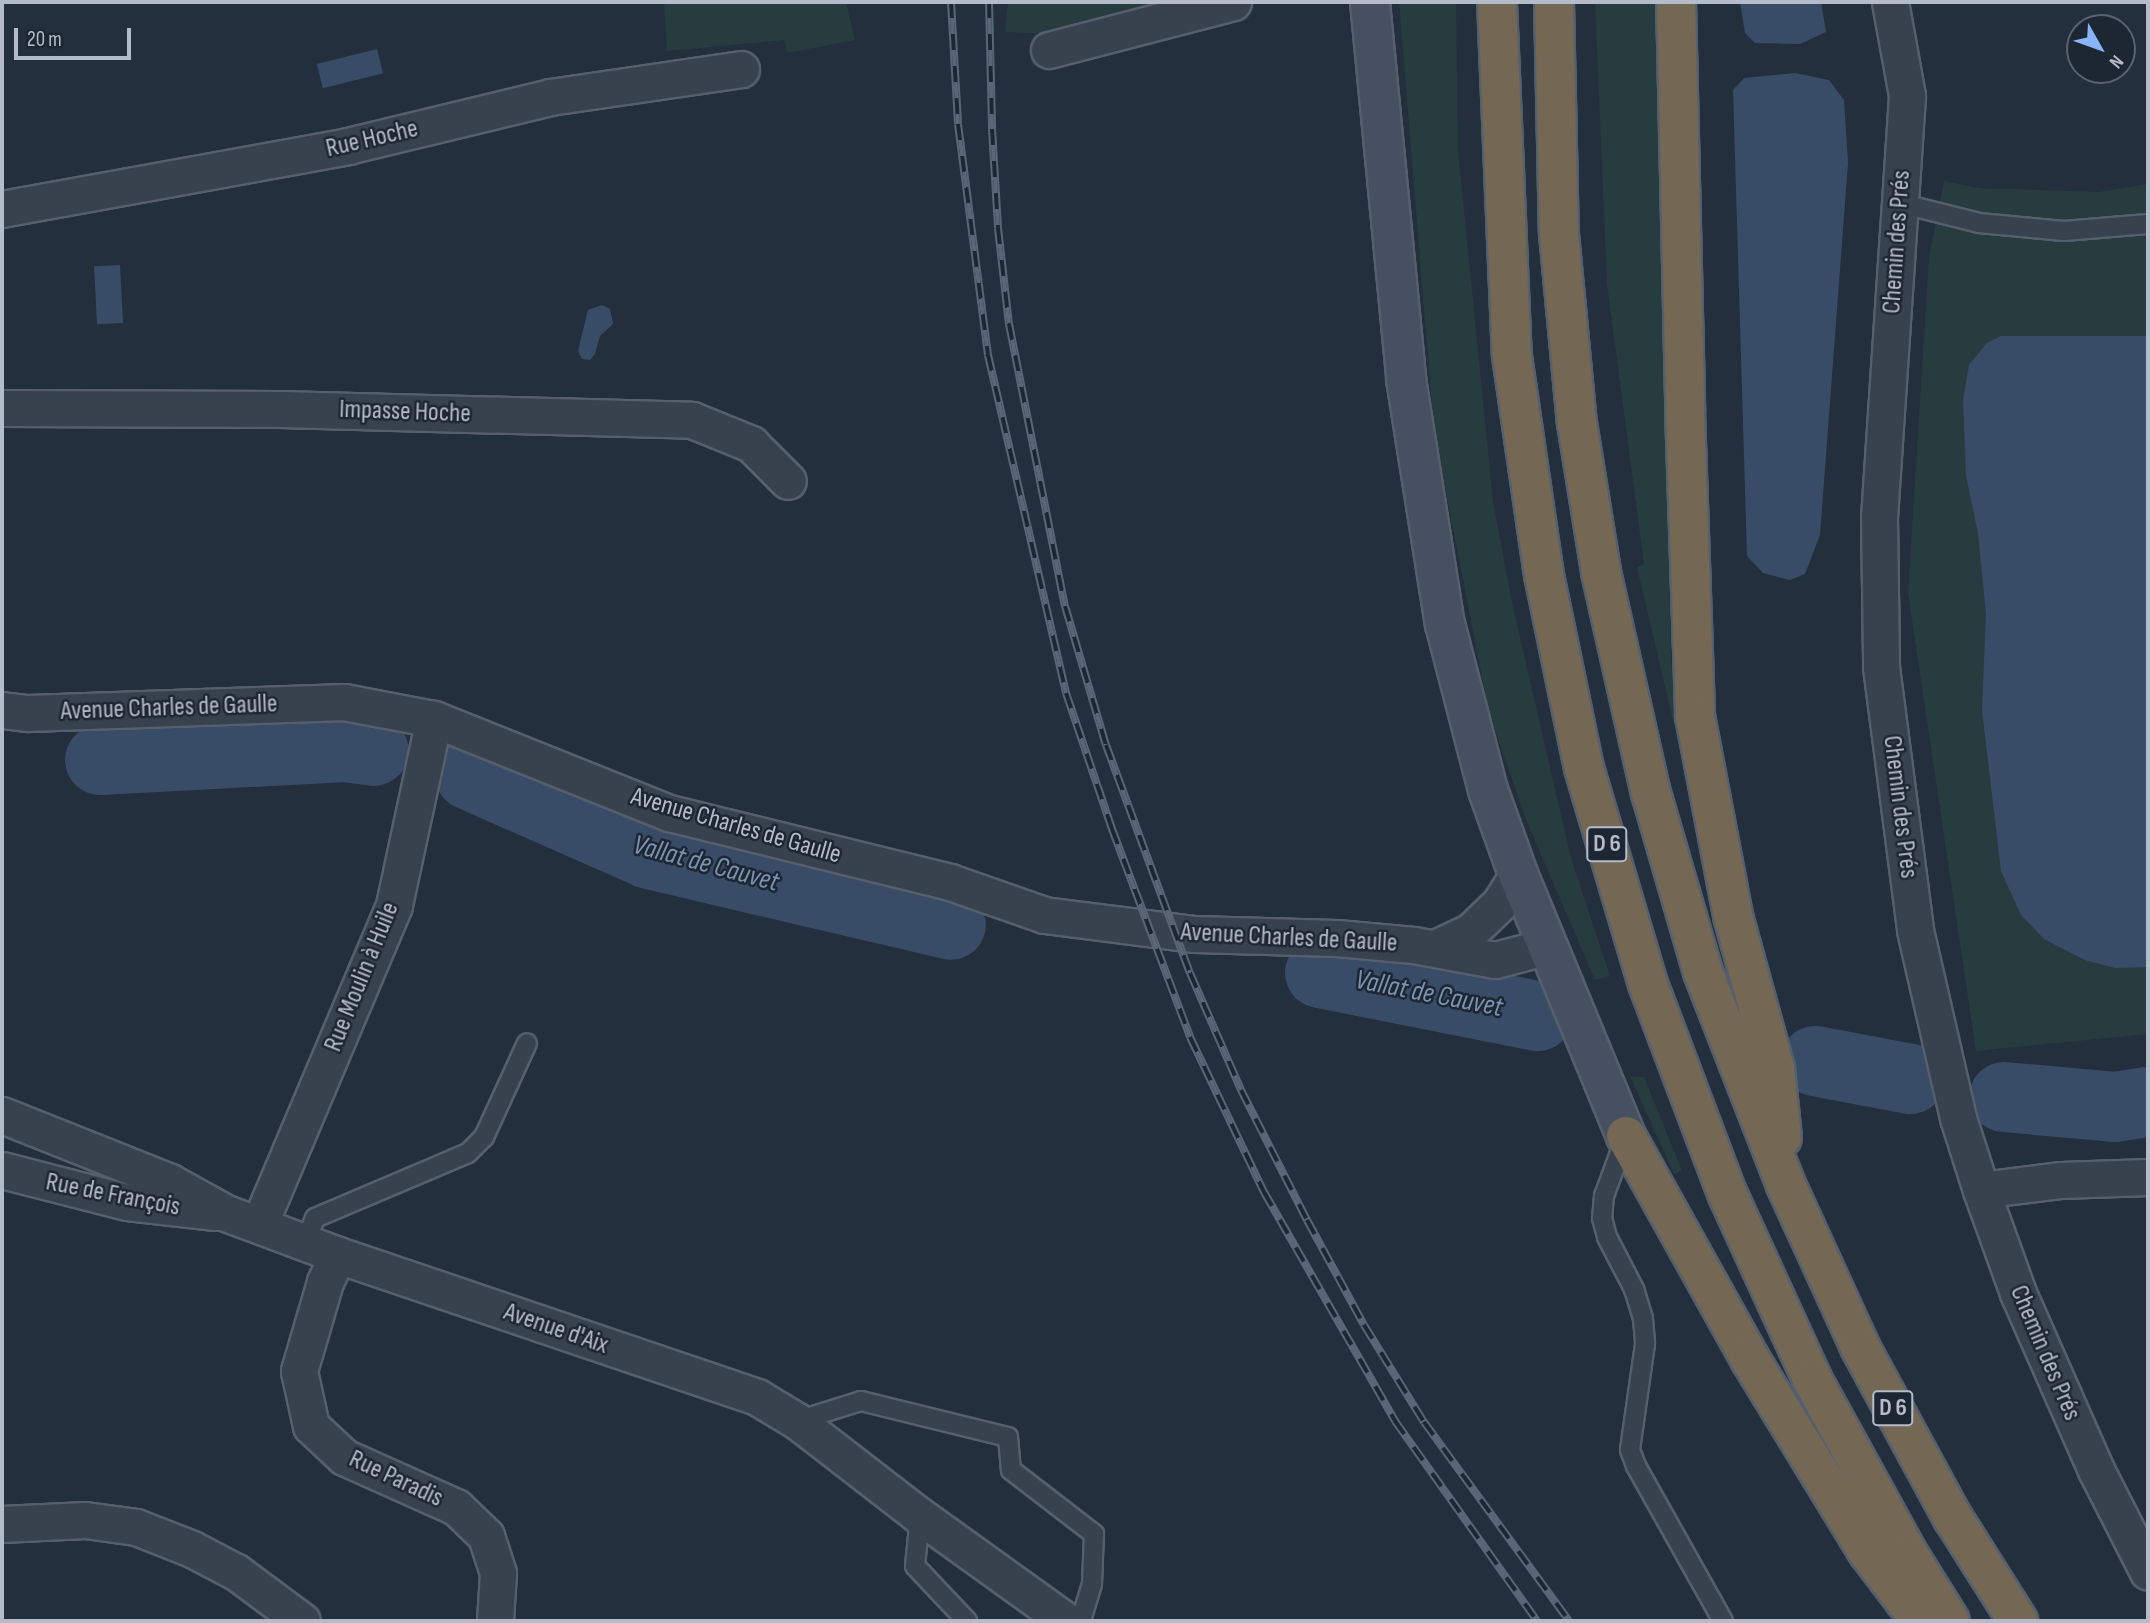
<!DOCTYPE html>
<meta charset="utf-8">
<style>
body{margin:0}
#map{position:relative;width:2150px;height:1623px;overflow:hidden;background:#242f3e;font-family:"Sofia Sans Condensed",sans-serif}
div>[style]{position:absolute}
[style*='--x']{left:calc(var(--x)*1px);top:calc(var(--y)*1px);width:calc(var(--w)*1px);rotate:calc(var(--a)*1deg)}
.green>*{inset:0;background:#263c3f}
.water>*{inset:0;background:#394c67;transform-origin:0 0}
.river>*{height:70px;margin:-35px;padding:0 35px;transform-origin:35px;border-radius:35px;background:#394c67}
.roads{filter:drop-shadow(2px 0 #565f6c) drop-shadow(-2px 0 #565f6c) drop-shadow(0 2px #565f6c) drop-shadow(0 -2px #565f6c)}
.lane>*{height:18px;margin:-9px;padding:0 9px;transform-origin:9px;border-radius:9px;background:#38414e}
.street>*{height:35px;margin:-17.5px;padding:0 17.5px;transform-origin:17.5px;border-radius:17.5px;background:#38414e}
.secondary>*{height:38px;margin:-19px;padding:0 19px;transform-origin:19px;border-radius:19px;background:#465061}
.highway>*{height:38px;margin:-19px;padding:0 19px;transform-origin:19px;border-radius:19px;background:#746855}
.rail>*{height:8px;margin-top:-4px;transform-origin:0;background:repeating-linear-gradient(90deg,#1d2633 0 16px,#5a6575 0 32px);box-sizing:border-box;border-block:2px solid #5a6575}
span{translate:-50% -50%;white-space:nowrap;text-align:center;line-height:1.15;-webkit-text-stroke:5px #1d2633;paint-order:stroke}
.shield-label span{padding:2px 5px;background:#1d2633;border:2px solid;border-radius:5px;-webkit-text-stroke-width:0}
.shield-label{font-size:24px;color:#b4bcc9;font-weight:700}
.street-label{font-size:26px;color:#b4bcc9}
.water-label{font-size:28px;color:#7c92b1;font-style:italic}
.frame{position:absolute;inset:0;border:4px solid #b4bcc9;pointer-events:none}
.north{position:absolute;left:2066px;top:14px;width:70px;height:70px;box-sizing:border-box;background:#1d2633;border:2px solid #59626f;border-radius:50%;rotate:130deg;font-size:19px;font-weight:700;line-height:28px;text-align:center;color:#b4bcc9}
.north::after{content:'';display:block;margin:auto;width:24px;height:32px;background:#8ab4f8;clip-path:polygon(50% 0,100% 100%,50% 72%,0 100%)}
.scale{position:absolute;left:14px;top:28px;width:117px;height:32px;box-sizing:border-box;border:4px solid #b4bcc9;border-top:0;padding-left:9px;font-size:21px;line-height:24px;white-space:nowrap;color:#b4bcc9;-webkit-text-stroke:5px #1d2633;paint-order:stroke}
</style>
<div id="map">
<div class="green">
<i style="clip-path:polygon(664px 2px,846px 2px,855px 40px,787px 53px,784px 40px,667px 51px)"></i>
<i style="clip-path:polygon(1008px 2px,1156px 2px,1049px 34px,1005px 32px)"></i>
<i style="clip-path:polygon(1399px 2px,1456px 2px,1458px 150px,1493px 501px,1512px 603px,1571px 858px,1610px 976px,1595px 980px,1527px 822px,1489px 713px,1434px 430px)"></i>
<i style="clip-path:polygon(1595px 2px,1659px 2px,1671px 665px,1683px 763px,1637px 567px,1644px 564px,1607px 284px)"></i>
<i style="clip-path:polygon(1944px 181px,1979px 188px,2099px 192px,2148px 184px,2148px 1034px,1976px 1051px,1908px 593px,1929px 257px)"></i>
<i style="clip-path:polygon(1630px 1076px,1644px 1077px,1682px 1171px,1674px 1174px)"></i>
</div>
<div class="water">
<i style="clip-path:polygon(1740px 2px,1821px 2px,1826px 32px,1800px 44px,1755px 43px,1745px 33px)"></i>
<i style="left:377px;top:49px;width:25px;height:62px;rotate:76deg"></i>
<i style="clip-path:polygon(1795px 73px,1829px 80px,1844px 100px,1848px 163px,1820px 535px,1805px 574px,1790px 580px,1763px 573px,1747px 556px,1733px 90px,1744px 78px)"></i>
<i style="left:120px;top:265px;width:58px;height:26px;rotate:87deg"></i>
<i style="clip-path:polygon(602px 305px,610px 309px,613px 324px,600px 336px,595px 354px,590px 360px,582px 359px,578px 351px,588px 310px)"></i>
<i style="clip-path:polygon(2001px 336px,2148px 336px,2148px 967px,2115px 968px,2085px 960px,2044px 939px,2021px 915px,2001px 871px,1982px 710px,1986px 613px,1978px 533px,1966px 476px,1963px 400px,1969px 365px,1987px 343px)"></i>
</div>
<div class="river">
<i style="--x:100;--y:760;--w:246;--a:-3"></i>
<i style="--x:346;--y:747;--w:28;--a:8"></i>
<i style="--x:470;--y:775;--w:196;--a:23.8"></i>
<i style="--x:649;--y:854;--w:310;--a:13.2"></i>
<i style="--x:1320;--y:973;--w:222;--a:11.2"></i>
<i style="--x:1815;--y:1061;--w:97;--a:10.7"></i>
<i style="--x:2004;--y:1097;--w:111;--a:5.1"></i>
<i style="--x:2115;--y:1107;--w:33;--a:-9"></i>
</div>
<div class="roads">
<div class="lane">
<i style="--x:1899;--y:203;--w:82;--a:14"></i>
<i style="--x:1979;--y:223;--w:85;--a:5.4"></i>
<i style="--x:2064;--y:231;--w:84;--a:-4.8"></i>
<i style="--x:1625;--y:1139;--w:61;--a:110.2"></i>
<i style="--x:1604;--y:1196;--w:22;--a:95"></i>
<i style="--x:1602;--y:1218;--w:20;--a:75"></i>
<i style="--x:1607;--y:1237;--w:59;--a:62.6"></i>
<i style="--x:1634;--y:1289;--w:31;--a:73"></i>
<i style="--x:1643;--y:1319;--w:25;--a:85"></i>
<i style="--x:1645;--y:1344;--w:107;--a:98.1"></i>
<i style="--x:1630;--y:1450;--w:17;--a:69"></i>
<i style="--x:1636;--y:1466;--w:178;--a:60.7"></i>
<i style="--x:305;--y:1242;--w:26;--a:-67"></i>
<i style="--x:315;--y:1218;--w:166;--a:-23"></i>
<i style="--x:468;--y:1153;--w:23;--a:-45"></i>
<i style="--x:484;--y:1137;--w:103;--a:-65.4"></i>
<i style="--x:797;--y:1421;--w:67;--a:-17.4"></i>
<i style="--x:861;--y:1401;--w:151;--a:13.8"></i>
<i style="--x:1008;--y:1437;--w:33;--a:85"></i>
<i style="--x:1011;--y:1470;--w:105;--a:37.6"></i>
<i style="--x:1094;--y:1534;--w:50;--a:92.3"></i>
<i style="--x:1092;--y:1584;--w:39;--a:107"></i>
<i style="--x:920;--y:1516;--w:50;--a:95.7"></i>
<i style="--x:915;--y:1566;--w:76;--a:46.6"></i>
</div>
<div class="street">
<i style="--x:1890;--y:2;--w:96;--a:79.7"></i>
<i style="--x:1907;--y:96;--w:422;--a:93.8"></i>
<i style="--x:1879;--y:517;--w:150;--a:89.2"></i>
<i style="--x:1881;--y:667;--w:265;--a:82.6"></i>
<i style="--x:1915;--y:930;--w:193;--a:77.1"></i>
<i style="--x:1958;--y:1118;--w:76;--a:72.3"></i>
<i style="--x:1981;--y:1190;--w:109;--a:70.2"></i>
<i style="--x:2018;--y:1293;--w:193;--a:66.2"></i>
<i style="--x:2096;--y:1470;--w:114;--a:63"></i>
<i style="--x:1049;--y:50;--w:190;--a:-14.6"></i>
<i style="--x:2;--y:209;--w:352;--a:-10.3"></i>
<i style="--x:348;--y:146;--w:208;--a:-13.6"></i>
<i style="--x:550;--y:97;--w:193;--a:-8.3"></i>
<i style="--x:2;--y:408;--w:278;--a:0.2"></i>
<i style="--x:280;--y:409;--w:412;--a:1.5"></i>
<i style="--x:692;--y:420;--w:64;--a:22.1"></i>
<i style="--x:751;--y:444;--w:52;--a:45"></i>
<i style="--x:2;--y:710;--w:26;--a:7"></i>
<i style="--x:28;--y:713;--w:316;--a:-2"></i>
<i style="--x:344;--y:702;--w:92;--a:10.7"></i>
<i style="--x:434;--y:719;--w:253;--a:21.8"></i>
<i style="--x:669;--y:813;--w:289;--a:13.8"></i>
<i style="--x:950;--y:882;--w:100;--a:19.3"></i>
<i style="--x:1044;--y:915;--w:152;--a:7.2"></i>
<i style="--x:1195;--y:934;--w:142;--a:1.6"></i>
<i style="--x:1337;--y:938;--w:77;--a:5.2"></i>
<i style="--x:1414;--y:945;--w:82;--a:10.5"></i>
<i style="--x:1495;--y:960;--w:52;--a:-14.6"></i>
<i style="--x:1435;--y:948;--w:38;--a:-25"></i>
<i style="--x:1470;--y:932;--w:42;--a:-44"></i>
<i style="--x:1500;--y:903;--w:34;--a:-58"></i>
<i style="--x:2;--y:1115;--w:181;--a:21.7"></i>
<i style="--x:170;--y:1182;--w:64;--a:29"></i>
<i style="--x:226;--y:1213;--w:120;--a:20.6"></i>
<i style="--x:338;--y:1255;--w:442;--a:18.7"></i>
<i style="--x:757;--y:1397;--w:47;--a:31"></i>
<i style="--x:797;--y:1421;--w:155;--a:37.7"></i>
<i style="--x:920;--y:1516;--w:180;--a:35.7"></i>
<i style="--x:2;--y:1170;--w:129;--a:14.4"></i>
<i style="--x:127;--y:1202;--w:89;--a:6.5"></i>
<i style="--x:1981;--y:1190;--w:81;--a:-7.1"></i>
<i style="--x:2061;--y:1180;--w:87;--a:-2"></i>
<i style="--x:259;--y:1225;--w:347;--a:-67.1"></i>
<i style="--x:394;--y:905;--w:190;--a:-77.9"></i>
<i style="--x:338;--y:1255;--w:30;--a:116"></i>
<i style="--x:325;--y:1282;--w:93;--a:106.3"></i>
<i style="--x:299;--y:1371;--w:56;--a:77.7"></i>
<i style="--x:311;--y:1426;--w:45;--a:43.2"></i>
<i style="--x:344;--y:1457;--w:123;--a:24.1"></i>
<i style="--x:456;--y:1507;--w:42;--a:44"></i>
<i style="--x:486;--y:1536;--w:39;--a:72"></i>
<i style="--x:498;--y:1573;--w:48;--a:93.6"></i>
<i style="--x:2;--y:1524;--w:83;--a:-2.8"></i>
<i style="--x:85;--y:1520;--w:51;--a:7.8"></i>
<i style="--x:136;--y:1527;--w:60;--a:21.4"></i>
<i style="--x:192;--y:1549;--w:50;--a:27.6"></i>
<i style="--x:236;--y:1572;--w:82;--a:36.6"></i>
</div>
<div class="secondary">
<i style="--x:1370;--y:2;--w:379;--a:84.5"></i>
<i style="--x:1406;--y:379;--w:248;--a:81"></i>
<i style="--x:1445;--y:624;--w:171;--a:75.5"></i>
<i style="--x:1488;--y:790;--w:89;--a:70.3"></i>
<i style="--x:1518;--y:874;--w:283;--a:67.6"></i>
</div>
<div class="highway">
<i style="--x:1497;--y:2;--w:354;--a:87.6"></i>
<i style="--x:1512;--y:356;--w:221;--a:81.7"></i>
<i style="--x:1544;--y:575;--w:197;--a:78.3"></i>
<i style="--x:1584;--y:768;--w:225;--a:73.5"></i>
<i style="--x:1648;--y:984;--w:223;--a:69.3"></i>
<i style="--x:1727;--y:1193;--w:205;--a:65.4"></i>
<i style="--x:1812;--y:1379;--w:203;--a:61.2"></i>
<i style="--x:1910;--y:1557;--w:75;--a:58"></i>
<i style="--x:1554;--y:2;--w:232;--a:88.8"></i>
<i style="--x:1559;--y:234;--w:190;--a:84.6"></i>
<i style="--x:1577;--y:423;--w:151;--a:80.8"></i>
<i style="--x:1601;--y:572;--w:227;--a:77.3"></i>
<i style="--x:1651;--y:793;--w:186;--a:73.8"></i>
<i style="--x:1703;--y:972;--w:229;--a:68.7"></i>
<i style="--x:1786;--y:1185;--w:178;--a:65.4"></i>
<i style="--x:1860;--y:1347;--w:195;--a:61.5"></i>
<i style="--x:1953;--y:1518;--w:122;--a:57.7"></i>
<i style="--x:1676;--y:2;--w:409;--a:88.7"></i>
<i style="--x:1685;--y:411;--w:305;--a:88.1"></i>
<i style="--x:1695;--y:716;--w:204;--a:79.2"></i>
<i style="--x:1733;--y:916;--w:158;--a:74.6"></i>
<i style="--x:1775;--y:1068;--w:70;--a:84.3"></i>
<i style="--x:1626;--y:1136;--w:255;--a:60.9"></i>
<i style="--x:1750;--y:1359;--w:226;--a:58.6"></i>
<i style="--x:1868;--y:1552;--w:61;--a:52.9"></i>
<i style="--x:1905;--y:1601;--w:29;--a:44"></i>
</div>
</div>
<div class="rail">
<i style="--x:951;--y:2;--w:122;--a:86.7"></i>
<i style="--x:958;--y:124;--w:233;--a:82.6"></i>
<i style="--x:988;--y:355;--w:347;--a:77"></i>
<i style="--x:1066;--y:693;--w:144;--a:71.3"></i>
<i style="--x:1112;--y:829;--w:222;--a:69.4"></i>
<i style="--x:1190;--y:1037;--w:172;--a:64.5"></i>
<i style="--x:1264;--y:1192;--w:264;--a:60.2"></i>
<i style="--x:1395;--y:1421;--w:245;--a:54.6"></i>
<i style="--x:989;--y:2;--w:127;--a:88.6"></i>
<i style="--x:992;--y:129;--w:99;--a:86.5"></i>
<i style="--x:998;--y:228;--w:97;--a:83.5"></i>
<i style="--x:1009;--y:324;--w:288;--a:78.8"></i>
<i style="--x:1065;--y:606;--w:145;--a:73.6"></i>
<i style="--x:1106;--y:745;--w:243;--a:69.8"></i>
<i style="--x:1190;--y:973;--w:128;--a:66.4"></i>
<i style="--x:1241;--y:1090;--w:146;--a:63.1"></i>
<i style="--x:1307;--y:1220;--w:119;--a:61.5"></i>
<i style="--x:1364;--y:1325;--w:114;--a:58.3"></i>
<i style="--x:1424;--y:1422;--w:246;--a:53.9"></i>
</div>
<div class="shield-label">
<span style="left:1607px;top:844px">D 6</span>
<span style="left:1893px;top:1408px">D 6</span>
</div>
<div class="street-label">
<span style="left:372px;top:139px;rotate:-13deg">Rue Hoche</span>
<span style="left:1897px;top:242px;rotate:-86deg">Chemin des Prés</span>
<span style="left:405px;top:412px;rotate:2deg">Impasse Hoche</span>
<span style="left:169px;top:708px;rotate:-2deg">Avenue Charles de Gaulle</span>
<span style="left:1900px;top:807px;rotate:83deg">Chemin des Prés</span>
<span style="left:736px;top:826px;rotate:16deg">Avenue Charles de Gaulle</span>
<span style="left:1289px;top:938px;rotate:3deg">Avenue Charles de Gaulle</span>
<span style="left:362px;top:977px;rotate:-68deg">Rue Moulin à Huile</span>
<span style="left:113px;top:1195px;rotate:11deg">Rue de François</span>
<span style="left:556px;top:1329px;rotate:19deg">Avenue d'Aix</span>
<span style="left:2045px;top:1353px;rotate:67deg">Chemin des Prés</span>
<span style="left:396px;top:1479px;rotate:25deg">Rue Paradis</span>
</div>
<div class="water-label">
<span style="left:706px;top:864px;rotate:15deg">Vallat de Cauvet</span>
<span style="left:1429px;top:994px;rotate:11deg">Vallat de Cauvet</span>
</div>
<div class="frame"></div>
<div class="north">N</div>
<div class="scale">20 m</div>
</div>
